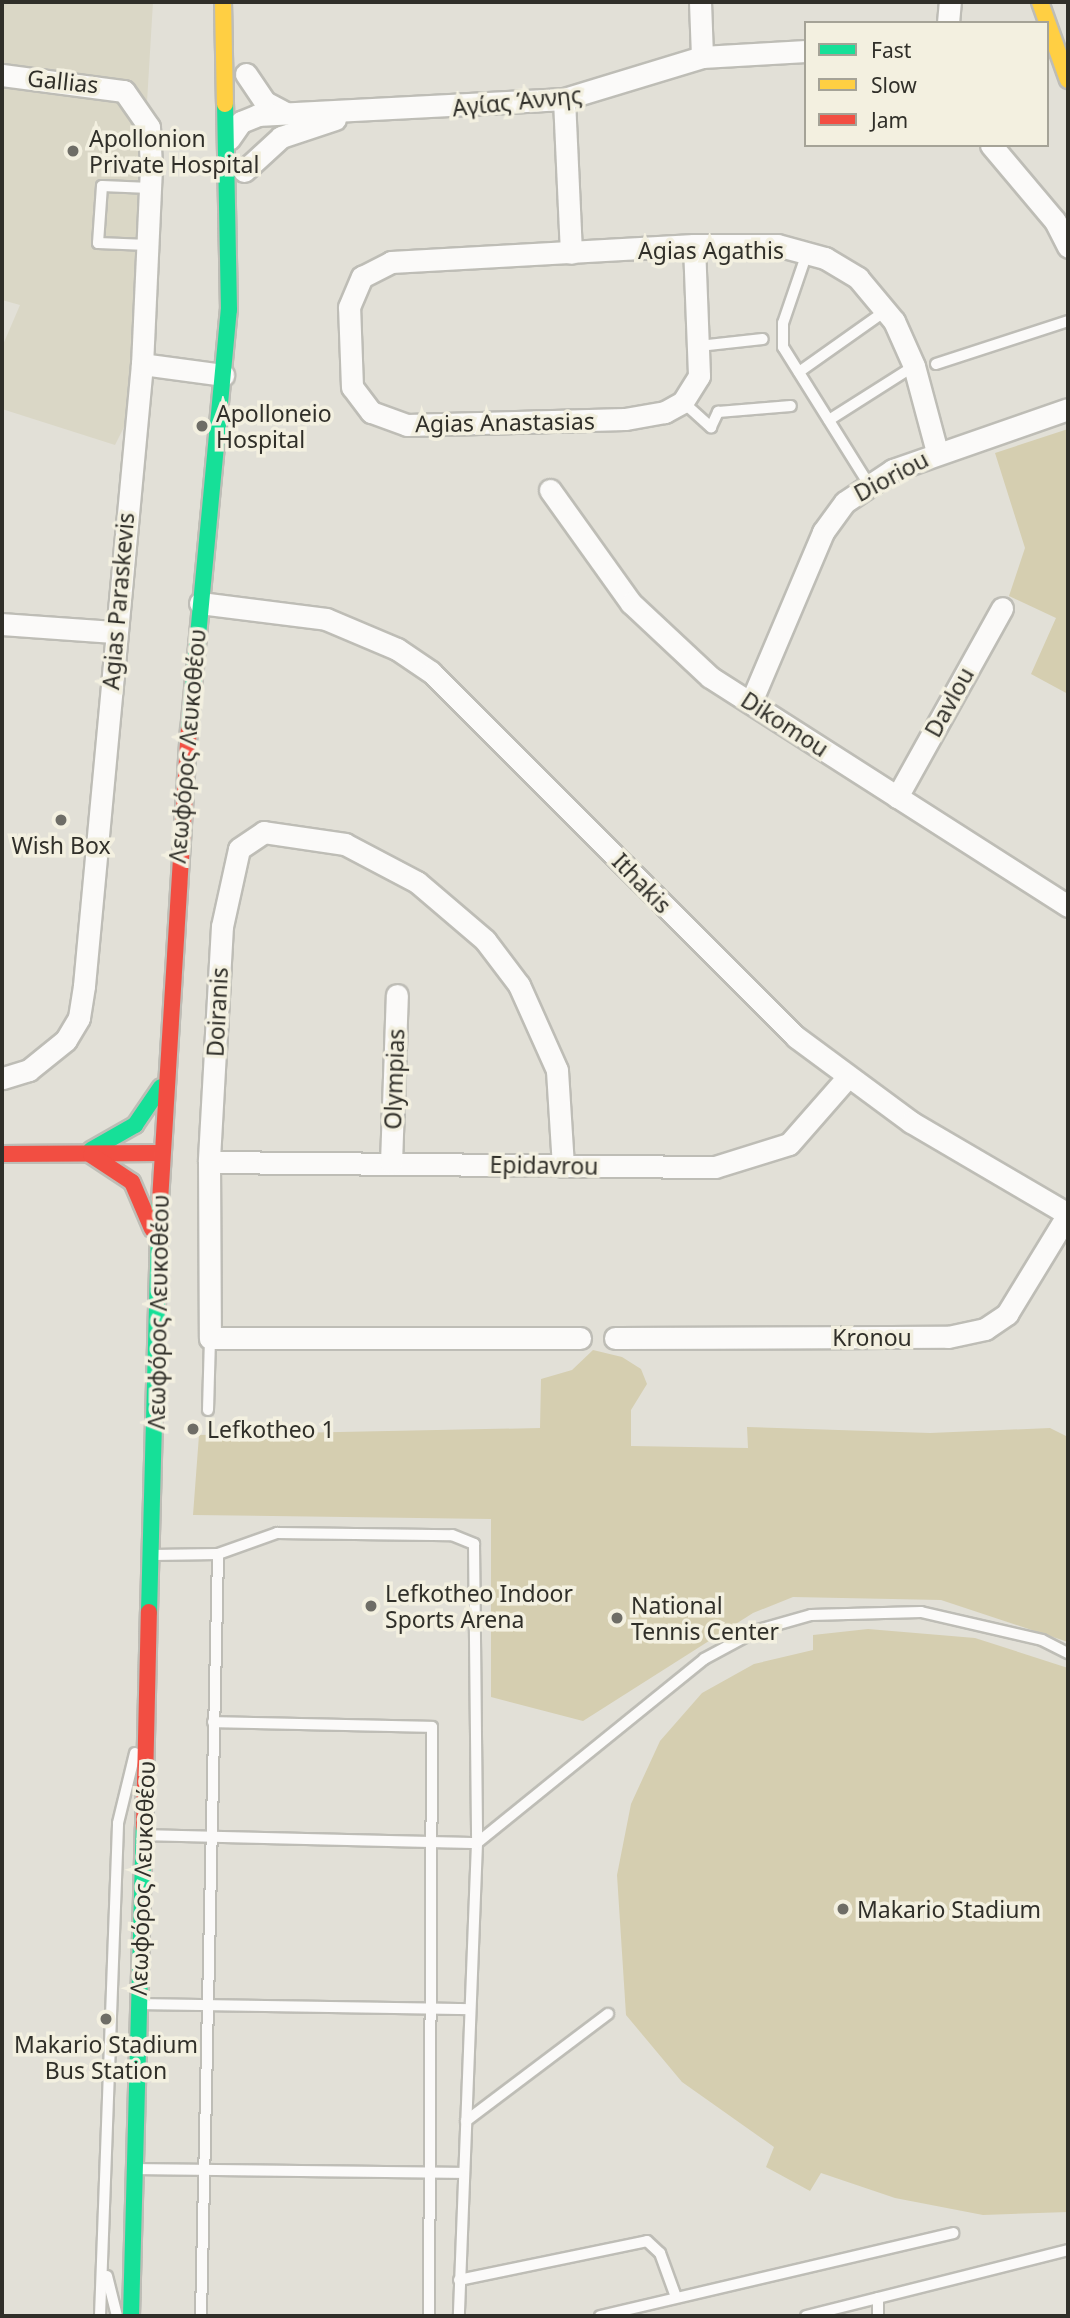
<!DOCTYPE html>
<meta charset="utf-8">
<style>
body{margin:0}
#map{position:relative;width:1070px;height:2318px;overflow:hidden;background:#e2e0d7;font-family:"Noto Sans",sans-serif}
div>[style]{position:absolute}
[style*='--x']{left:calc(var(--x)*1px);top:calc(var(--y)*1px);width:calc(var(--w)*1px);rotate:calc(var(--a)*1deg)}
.built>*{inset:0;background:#dad7c6}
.green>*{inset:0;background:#d5ceb0}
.roads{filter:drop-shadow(2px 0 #bebdb6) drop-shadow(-2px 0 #bebdb6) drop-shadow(0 2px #bebdb6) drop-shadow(0 -2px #bebdb6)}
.lane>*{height:10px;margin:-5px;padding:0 5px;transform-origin:5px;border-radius:5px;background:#fbfaf9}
.street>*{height:21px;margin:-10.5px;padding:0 10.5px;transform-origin:10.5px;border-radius:10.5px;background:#fbfaf9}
.fast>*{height:16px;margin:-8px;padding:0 8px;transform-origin:8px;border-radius:8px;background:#16e098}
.slow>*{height:16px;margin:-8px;padding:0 8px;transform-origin:8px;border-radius:8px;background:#ffcf43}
.jam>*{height:16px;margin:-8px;padding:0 8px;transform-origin:8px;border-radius:8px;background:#f24e42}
.dots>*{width:19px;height:19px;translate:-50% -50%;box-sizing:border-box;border:4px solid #f3f0e0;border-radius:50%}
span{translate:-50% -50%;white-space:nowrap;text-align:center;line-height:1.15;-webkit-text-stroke:7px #f3f0e0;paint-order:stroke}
.street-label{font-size:23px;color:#302f29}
.poi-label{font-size:23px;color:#302f29}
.left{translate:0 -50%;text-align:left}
.frame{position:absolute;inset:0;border:4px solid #302f29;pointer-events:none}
.legend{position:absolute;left:804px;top:21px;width:245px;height:126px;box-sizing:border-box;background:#f3f0e0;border:2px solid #a5a397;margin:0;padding:9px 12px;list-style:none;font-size:21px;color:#302f29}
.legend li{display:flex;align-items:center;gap:14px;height:35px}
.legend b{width:35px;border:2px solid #a5a397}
</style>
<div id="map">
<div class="built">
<i style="clip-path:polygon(2px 2px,153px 2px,128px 419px,115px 445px,2px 409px,2px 347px,20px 305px,2px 300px)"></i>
</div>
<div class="green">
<i style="clip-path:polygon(1068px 429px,1068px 694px,1031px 674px,1056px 618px,1009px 596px,1025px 548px,995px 453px)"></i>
<i style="clip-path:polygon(593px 1350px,622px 1357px,641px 1369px,647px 1384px,631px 1410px,631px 1446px,748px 1448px,747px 1427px,930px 1433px,1050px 1428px,1068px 1437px,1068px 1642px,941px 1600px,793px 1597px,753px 1613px,583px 1721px,491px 1697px,491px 1519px,193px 1515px,199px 1435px,540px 1428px,541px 1379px,572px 1370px)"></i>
<i style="clip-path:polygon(868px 1629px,975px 1638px,1068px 1668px,1068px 2212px,983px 2215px,895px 2198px,821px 2173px,810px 2191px,766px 2167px,774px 2147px,682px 2082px,626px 2015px,617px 1875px,631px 1804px,660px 1741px,702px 1693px,754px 1664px,813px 1650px,813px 1635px)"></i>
</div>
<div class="roads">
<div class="lane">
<i style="--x:148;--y:245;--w:50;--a:-177.7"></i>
<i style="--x:98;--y:243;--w:57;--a:-86"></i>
<i style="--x:102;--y:186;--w:48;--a:2.4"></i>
<i style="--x:807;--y:253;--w:74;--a:108.9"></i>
<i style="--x:783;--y:323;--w:24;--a:90"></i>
<i style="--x:783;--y:347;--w:160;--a:58"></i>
<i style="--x:699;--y:346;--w:64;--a:-6.2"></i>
<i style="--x:936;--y:364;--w:139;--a:-18"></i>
<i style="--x:799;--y:372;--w:105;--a:-35.3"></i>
<i style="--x:683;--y:402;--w:38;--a:42"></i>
<i style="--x:711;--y:427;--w:17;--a:-65"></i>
<i style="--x:718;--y:412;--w:73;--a:-4.7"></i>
<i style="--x:829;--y:420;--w:101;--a:-32.4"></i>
<i style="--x:208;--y:1410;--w:72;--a:-88.4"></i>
<i style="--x:153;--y:1555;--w:65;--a:-0.9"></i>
<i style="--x:218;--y:1554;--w:63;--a:-19.6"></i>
<i style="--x:277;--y:1533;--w:175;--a:0.7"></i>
<i style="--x:452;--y:1535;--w:24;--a:22"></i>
<i style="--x:474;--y:1544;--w:299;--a:89.4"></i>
<i style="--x:477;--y:1843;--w:473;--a:92.2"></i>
<i style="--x:213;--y:1722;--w:219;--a:1.3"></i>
<i style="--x:432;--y:1727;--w:589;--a:90.29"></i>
<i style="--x:145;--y:1835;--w:332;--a:1.4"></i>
<i style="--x:477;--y:1843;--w:292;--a:-39"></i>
<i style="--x:704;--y:1659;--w:61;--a:-28.2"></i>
<i style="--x:758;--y:1630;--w:55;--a:-15.8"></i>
<i style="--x:811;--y:1615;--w:110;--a:-1.6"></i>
<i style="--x:921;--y:1612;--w:124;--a:13"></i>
<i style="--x:1042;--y:1640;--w:29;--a:27"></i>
<i style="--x:141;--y:2004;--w:329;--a:0.9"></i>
<i style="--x:466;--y:2121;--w:178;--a:-37"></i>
<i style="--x:137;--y:2169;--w:327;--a:0.7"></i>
<i style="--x:107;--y:2276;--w:41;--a:76"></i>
<i style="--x:459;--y:2280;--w:192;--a:-11.7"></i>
<i style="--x:647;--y:2241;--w:18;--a:43"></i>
<i style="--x:660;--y:2253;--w:47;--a:70"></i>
<i style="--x:100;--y:2316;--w:493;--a:-87.9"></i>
<i style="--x:118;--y:1823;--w:72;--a:-76.3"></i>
<i style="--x:201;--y:2316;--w:762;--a:-88.72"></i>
<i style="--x:600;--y:2316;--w:363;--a:-13.2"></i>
<i style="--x:806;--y:2316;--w:270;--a:-14.1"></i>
<i style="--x:878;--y:2316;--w:18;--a:-90"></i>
</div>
<div class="street">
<i style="--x:700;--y:2;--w:55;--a:87.9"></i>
<i style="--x:948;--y:23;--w:21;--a:-85"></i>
<i style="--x:246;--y:74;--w:34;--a:56"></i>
<i style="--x:265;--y:102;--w:24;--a:28"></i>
<i style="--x:2;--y:75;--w:123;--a:7.5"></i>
<i style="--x:124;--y:91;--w:44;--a:55.2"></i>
<i style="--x:149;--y:127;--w:40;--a:87.1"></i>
<i style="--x:151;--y:167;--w:197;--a:92.6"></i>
<i style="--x:142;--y:364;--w:625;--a:95.33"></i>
<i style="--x:84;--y:986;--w:32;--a:99"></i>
<i style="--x:79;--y:1018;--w:26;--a:121"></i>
<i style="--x:66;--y:1040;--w:48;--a:141"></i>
<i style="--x:29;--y:1070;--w:28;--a:163"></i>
<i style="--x:564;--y:99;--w:154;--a:87.4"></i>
<i style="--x:229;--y:139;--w:21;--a:-55"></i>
<i style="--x:241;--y:122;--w:18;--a:-22"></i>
<i style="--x:258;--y:115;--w:306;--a:-3"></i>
<i style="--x:564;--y:99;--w:144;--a:-16.9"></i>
<i style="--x:702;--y:57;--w:104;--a:-3.3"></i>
<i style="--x:991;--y:145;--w:99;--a:49.9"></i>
<i style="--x:1055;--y:221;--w:29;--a:63"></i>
<i style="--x:244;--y:171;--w:50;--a:-42.6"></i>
<i style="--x:281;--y:137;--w:57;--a:-18.4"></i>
<i style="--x:694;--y:245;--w:131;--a:87.8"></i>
<i style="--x:699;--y:376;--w:31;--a:122"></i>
<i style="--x:683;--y:402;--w:21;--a:151"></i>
<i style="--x:665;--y:412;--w:41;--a:170.1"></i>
<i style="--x:625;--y:419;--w:218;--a:178.4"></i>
<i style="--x:407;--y:425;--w:38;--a:-160"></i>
<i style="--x:371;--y:412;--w:31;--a:-127"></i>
<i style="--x:352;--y:387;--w:80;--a:-92.1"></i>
<i style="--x:349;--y:307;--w:33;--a:-67"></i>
<i style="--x:362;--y:277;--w:33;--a:-27"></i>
<i style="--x:391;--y:262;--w:303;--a:-3.2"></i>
<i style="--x:694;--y:245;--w:83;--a:0"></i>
<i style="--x:777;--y:245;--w:50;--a:15.2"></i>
<i style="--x:825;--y:258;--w:39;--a:31"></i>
<i style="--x:858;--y:278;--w:56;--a:50.1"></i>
<i style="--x:894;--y:321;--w:49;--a:66"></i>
<i style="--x:914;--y:366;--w:89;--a:75"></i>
<i style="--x:142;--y:364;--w:82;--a:7.7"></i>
<i style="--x:550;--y:490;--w:139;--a:54.4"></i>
<i style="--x:631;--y:603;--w:108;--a:43.1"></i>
<i style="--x:710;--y:677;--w:425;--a:32.6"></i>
<i style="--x:200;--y:603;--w:127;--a:7.2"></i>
<i style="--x:326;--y:619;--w:77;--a:22.9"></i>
<i style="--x:397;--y:649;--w:41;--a:34.1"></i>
<i style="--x:431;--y:672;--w:516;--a:45"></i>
<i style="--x:796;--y:1037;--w:143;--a:36.5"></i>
<i style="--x:911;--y:1122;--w:182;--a:30.4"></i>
<i style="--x:2;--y:624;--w:112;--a:4.1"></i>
<i style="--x:751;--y:702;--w:185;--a:-67"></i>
<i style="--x:823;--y:532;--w:37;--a:-54"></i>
<i style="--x:845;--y:502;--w:58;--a:-33.7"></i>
<i style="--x:893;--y:470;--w:185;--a:-19.2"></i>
<i style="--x:897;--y:797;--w:216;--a:-60.9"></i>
<i style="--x:209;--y:1162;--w:506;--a:0.57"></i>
<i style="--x:715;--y:1167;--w:77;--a:-17.3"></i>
<i style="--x:789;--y:1144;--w:86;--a:-48.8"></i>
<i style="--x:391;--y:1163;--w:168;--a:-88"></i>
<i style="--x:563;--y:1166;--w:96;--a:-93.6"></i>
<i style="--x:557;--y:1070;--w:93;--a:-114.1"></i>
<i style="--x:519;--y:985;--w:56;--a:-127.1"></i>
<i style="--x:485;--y:940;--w:89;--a:-139.5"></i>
<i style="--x:417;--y:882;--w:81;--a:-152.2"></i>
<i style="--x:345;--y:844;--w:82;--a:-171.6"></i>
<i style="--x:264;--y:832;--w:30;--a:146"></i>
<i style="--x:239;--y:849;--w:79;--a:102.4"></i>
<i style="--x:222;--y:926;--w:236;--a:93.2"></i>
<i style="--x:209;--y:1162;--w:176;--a:89.7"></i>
<i style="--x:210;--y:1338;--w:370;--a:0"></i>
<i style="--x:615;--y:1338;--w:333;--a:-0.2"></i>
<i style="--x:948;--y:1337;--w:38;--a:-12"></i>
<i style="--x:985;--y:1329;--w:27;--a:-34"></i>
<i style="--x:1007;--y:1314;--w:117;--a:-58.6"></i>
</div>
<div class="fast">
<i style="--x:189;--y:731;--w:423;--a:-84.6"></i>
<i style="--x:229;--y:310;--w:206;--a:-91.1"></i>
<i style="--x:91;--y:1150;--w:51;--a:-29.6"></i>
<i style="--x:135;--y:1125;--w:46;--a:-55.6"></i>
<i style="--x:149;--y:1612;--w:411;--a:-88.5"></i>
<i style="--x:131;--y:2316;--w:489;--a:-88.5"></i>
</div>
<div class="slow">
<i style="--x:223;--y:2;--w:102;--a:88.9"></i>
<i style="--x:1040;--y:2;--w:83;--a:70.3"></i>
</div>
<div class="jam">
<i style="--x:2;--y:1154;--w:159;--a:-0.4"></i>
<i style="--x:91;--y:1155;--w:49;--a:33.4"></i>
<i style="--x:132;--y:1182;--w:51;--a:66.9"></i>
<i style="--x:160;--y:1201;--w:471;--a:-86.5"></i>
<i style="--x:144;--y:1827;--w:215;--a:-88.7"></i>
</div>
</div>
<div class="dots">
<i style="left:73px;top:151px;background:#6e6d66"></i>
<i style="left:202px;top:426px;background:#6e6d66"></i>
<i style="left:61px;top:820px;background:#6e6d66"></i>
<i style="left:193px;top:1429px;background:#6e6d66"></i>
<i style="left:371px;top:1606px;background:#6e6d66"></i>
<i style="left:617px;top:1618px;background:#6e6d66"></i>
<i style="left:843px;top:1909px;background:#6e6d66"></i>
<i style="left:106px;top:2019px;background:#6e6d66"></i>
</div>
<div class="street-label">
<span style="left:63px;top:81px;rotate:6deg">Gallias</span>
<span style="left:517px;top:101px;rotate:-6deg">Αγίας Άννης</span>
<span style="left:711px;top:250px">Agias Agathis</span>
<span style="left:505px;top:422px;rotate:-1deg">Agias Anastasias</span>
<span style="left:891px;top:476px;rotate:-28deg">Dioriou</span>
<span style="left:118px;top:601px;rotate:-85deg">Agias Paraskevis</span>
<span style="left:949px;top:702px;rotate:-61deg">Davlou</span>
<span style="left:785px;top:724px;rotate:33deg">Dikomou</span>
<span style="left:187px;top:746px;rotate:-85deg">Λεωφόρος Λευκοθέου</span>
<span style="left:642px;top:883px;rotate:46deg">Ithakis</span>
<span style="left:217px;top:1012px;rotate:-87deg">Doiranis</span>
<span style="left:394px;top:1079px;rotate:-88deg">Olympias</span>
<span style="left:544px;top:1165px;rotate:1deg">Epidavrou</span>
<span style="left:158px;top:1312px;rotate:-89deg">Λεωφόρος Λευκοθέου</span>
<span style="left:872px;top:1337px">Kronou</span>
<span style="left:142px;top:1878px;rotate:-88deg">Λεωφόρος Λευκοθέου</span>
</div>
<div class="poi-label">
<span class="left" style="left:89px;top:151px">Apollonion<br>Private Hospital</span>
<span class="left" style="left:216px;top:426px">Apolloneio<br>Hospital</span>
<span style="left:61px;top:845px">Wish Box</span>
<span class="left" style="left:207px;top:1429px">Lefkotheo 1</span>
<span class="left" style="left:385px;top:1606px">Lefkotheo Indoor<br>Sports Arena</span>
<span class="left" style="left:631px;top:1618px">National<br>Tennis Center</span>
<span class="left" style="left:857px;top:1909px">Makario Stadium</span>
<span style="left:106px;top:2057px">Makario Stadium<br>Bus Station</span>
</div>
<div class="frame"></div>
<ul class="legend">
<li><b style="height:9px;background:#16e098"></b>Fast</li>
<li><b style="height:9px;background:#ffcf43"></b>Slow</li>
<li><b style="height:9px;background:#f24e42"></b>Jam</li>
</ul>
</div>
